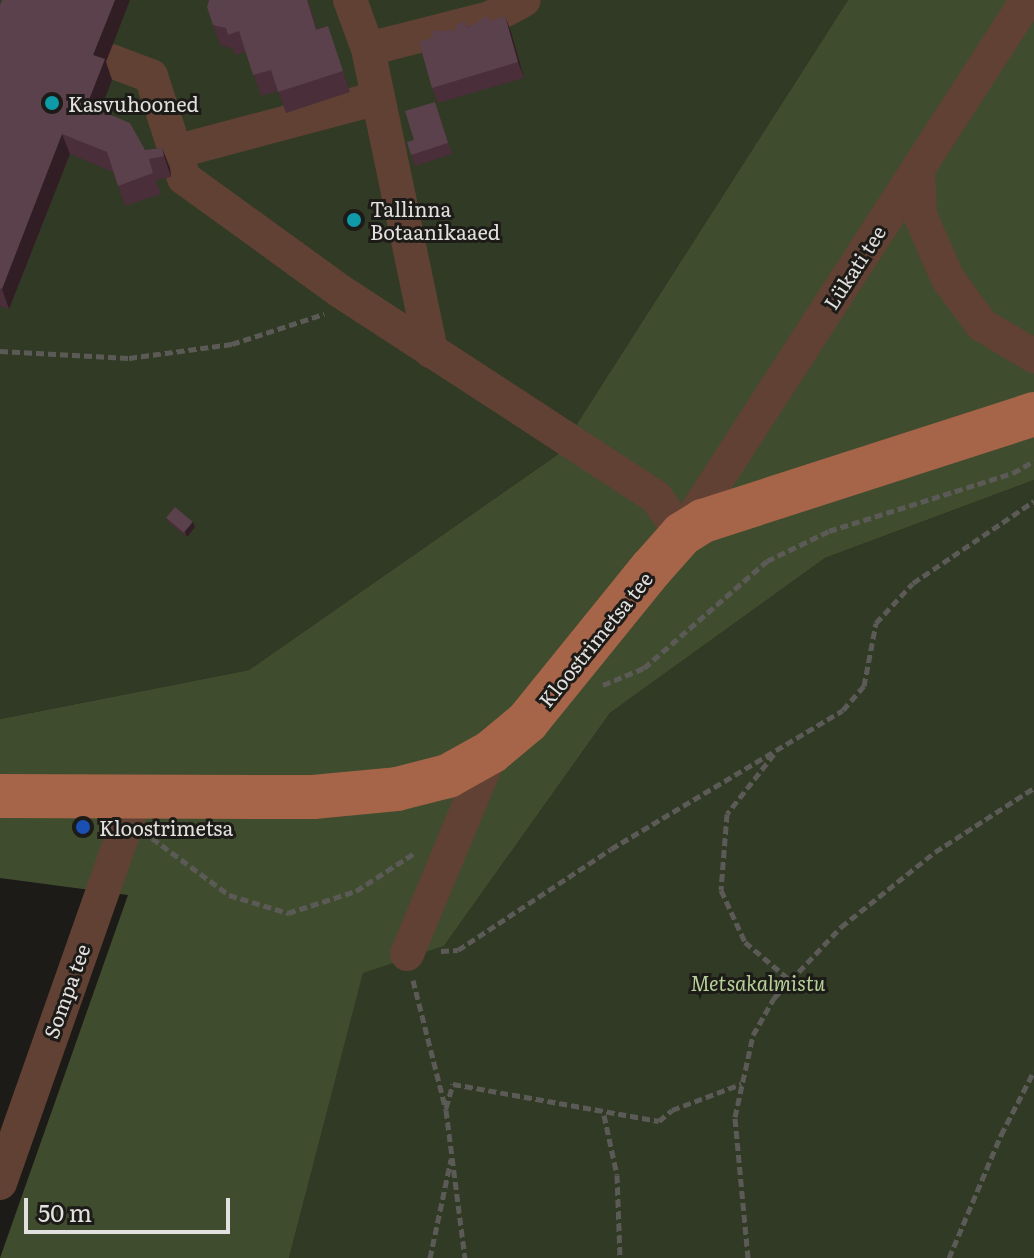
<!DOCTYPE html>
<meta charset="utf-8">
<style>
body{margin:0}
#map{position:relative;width:1034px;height:1258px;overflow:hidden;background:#1d1b18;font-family:Literata,serif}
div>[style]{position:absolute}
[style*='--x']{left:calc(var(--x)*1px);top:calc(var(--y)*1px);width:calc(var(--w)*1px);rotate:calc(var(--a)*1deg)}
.green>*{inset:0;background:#303a24}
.forest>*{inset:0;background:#3f4c2e}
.path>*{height:5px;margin-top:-2.5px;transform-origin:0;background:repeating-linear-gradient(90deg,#5c5a57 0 8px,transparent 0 12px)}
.minor>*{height:34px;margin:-17px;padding:0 17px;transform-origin:17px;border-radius:17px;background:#614134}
.major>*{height:44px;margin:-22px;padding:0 22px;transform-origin:22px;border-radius:22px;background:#a66449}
.wall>*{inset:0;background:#4a2e39}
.shaded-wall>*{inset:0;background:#311e25}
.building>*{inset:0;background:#5b414b;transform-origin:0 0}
.dots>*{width:22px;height:22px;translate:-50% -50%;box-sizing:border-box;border:4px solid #1d1b18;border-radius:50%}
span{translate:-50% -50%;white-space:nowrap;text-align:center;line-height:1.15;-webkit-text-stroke:6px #1d1b18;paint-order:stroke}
.poi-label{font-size:20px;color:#e3e1df}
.left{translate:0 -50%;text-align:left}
.street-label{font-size:20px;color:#e3e1df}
.park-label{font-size:20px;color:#b6d097;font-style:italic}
.scale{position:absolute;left:24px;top:1198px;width:206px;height:36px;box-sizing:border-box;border:4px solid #e3e1df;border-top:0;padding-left:10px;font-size:24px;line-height:28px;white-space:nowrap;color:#e3e1df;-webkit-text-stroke:6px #1d1b18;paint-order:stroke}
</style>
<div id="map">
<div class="green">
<i style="clip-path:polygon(0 0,848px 0,557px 455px,249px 670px,0 719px)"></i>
<i style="clip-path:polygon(1034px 480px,1034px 1258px,289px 1258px,363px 972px,444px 946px,610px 713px,825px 558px)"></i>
</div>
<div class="forest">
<i style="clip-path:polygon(848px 0,1034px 0,1034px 480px,825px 558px,610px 713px,444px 946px,363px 973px,289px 1258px,0 1258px,128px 895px,0 878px,0 719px,249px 670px,557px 455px)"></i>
</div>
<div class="path">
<i style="--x:0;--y:351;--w:129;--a:3.1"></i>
<i style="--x:129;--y:358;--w:104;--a:-7.7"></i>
<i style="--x:232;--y:344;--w:97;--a:-18.1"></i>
<i style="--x:603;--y:685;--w:44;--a:-22.5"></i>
<i style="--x:644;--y:668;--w:163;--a:-41"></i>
<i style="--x:767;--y:561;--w:69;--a:-25.8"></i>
<i style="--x:829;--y:531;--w:193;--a:-17.5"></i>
<i style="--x:1013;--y:473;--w:24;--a:-30"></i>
<i style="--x:774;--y:754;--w:76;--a:128.1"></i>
<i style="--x:727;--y:814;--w:76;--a:94.5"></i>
<i style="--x:721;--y:890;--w:57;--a:65.2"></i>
<i style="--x:745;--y:942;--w:59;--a:40.2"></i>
<i style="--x:152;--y:838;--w:96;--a:36.5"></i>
<i style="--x:229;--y:895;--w:62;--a:17"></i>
<i style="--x:288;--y:913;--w:71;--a:-17.9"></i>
<i style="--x:356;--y:891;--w:72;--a:-33"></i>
<i style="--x:441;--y:951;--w:17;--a:-3"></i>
<i style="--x:458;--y:950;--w:183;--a:-33.4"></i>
<i style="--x:611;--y:849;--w:270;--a:-30.9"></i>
<i style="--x:843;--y:710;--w:32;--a:-49"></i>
<i style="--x:864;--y:686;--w:64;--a:-79.2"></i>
<i style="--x:876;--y:623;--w:54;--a:-47.2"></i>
<i style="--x:913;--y:583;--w:146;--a:-34.1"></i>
<i style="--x:413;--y:980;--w:134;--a:75.8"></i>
<i style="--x:446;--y:1110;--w:149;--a:82.7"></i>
<i style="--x:446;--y:1108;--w:25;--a:-74"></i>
<i style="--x:453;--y:1084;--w:209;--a:10.2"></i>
<i style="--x:659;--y:1121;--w:17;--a:-40"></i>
<i style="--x:672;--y:1110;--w:74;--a:-20.6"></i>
<i style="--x:604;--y:1115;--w:61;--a:77.8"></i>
<i style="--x:617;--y:1175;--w:83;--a:87.9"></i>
<i style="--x:430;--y:1258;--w:101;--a:-78"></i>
<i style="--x:748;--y:1258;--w:142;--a:-95.3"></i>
<i style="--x:735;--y:1117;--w:84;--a:-77.6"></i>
<i style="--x:753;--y:1035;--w:43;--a:-60.4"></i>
<i style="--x:774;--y:998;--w:98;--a:-46.7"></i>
<i style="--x:841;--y:927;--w:120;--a:-38.6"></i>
<i style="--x:935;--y:852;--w:118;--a:-32.9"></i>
<i style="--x:949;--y:1258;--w:134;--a:-67.1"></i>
<i style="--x:1001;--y:1135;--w:72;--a:-62.7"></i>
</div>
<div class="minor">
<i style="--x:350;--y:0;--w:52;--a:69.8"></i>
<i style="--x:368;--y:49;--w:309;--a:78.2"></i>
<i style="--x:368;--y:49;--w:126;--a:-14.3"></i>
<i style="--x:490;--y:18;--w:38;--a:-28"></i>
<i style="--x:111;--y:61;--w:43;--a:20.6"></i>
<i style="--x:151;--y:76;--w:107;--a:72.1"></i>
<i style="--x:184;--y:178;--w:193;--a:35.9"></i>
<i style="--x:340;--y:291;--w:377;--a:33.1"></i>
<i style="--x:656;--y:497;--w:45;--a:54.9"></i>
<i style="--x:682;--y:534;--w:636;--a:-57.13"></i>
<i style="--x:175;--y:152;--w:210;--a:-14.9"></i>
<i style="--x:918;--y:168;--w:47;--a:87.6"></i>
<i style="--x:920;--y:215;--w:70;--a:66.4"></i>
<i style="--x:948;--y:279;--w:57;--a:53.5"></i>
<i style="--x:982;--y:325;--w:61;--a:30.8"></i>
<i style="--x:407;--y:954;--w:219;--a:-67.4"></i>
<i style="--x:0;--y:1183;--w:407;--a:-70.6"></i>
</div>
<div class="major">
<i style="--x:0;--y:796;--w:313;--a:0.2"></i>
<i style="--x:313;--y:797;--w:84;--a:-5.4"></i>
<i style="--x:397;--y:789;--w:53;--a:-14.3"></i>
<i style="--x:448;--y:776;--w:49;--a:-29.2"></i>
<i style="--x:491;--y:752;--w:47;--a:-39.8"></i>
<i style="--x:527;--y:722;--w:197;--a:-51"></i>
<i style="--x:651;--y:569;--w:47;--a:-48.5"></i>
<i style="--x:682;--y:534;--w:25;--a:-32"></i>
<i style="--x:703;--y:521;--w:348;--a:-17.9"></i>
</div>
<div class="wall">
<i style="clip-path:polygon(308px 0,317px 29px,328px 26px,350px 92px,286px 113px,278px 91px,261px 96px,246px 52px,235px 55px,233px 49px,220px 45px,213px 25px)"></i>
<i style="clip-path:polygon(0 5px,106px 62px,112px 80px,100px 111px,145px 150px,162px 148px,170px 168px,171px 177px,156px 180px,161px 194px,125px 206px,113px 172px,70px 154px,9px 309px,0 306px)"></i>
<i style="clip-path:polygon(490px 21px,511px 32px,524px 78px,438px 103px,432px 88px,457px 30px)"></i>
<i style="clip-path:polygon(435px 102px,452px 154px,415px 166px,407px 142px,414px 140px)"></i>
<i style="clip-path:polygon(166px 518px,195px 527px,187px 537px,169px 523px)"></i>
</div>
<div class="shaded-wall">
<i style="clip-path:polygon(115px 0,130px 0,106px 62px,112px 80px,94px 126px,87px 105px,93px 55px)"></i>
<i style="clip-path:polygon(505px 16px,511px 32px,524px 78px,518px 62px)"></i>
<i style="clip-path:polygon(62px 134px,70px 154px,9px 309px,2px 289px)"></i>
<i style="clip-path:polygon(162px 148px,170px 168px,171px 177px,164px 156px)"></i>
<i style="clip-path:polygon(193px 522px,195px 527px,187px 537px,185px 532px)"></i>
</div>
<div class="building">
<i style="clip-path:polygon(2px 0,115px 0,93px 55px,105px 59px,87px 105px,130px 123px,145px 150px,162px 148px,164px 156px,149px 159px,153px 173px,118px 186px,107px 152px,62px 134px,2px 289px,0 288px,0 5px)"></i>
<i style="clip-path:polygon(209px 0,307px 0,316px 30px,328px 26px,343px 71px,278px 92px,271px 70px,253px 75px,239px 31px,228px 35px,226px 28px,213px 25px,207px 7px)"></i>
<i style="clip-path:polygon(488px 15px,490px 21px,505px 16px,518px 62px,432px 88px,419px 42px,433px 37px,432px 31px,457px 30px,455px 25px,465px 21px,467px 28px)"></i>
<i style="clip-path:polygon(435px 102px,448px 143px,411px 155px,407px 142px,414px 140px,405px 111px)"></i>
<i style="left:175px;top:507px;width:23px;height:14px;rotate:40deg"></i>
</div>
<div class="dots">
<i style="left:52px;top:103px;background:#0f9aa8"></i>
<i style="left:354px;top:220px;background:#0f9aa8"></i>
<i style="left:83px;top:827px;background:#1a4fb4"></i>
</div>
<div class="poi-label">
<span class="left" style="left:68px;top:103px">Kasvuhooned</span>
<span class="left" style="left:370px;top:220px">Tallinna<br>Botaanikaaed</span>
<span class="left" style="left:99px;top:827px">Kloostrimetsa</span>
</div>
<div class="street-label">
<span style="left:854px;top:267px;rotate:-57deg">Lükati tee</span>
<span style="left:595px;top:639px;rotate:-51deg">Kloostrimetsa tee</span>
<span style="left:66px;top:991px;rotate:-70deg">Sompa tee</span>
</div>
<div class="park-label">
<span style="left:758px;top:982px">Metsakalmistu</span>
</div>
<div class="scale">50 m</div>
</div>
